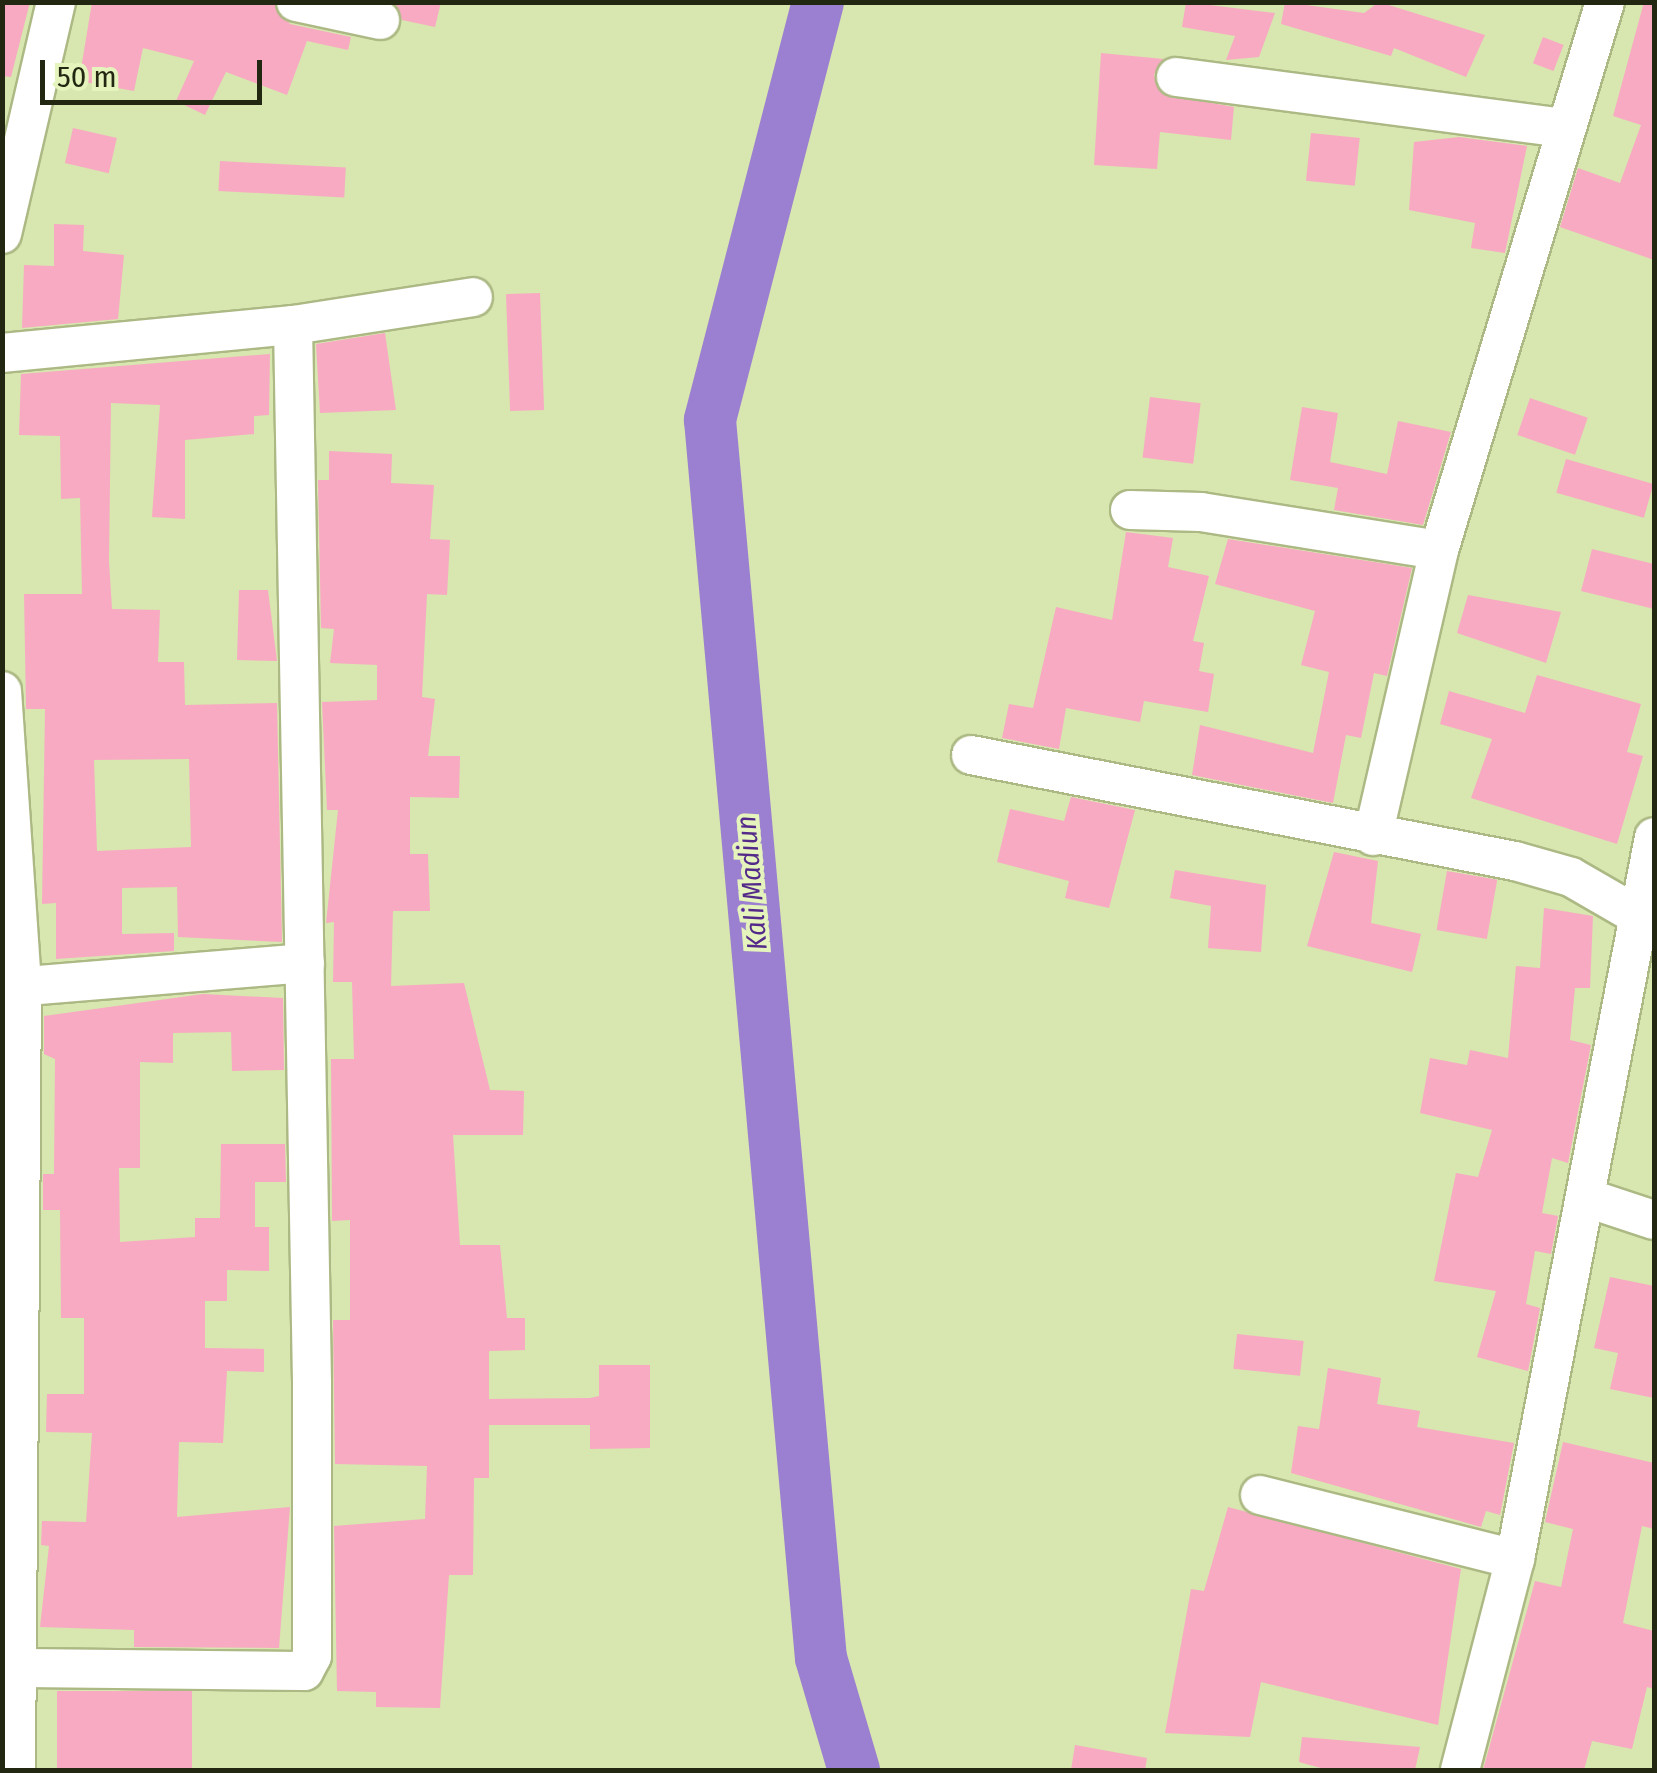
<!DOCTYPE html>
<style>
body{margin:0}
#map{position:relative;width:1657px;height:1773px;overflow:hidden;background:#d8e6af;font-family:"Fira Sans Condensed",sans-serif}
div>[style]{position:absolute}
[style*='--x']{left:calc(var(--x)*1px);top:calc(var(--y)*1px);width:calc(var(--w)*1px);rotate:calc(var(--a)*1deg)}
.river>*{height:52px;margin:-26px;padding:0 26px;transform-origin:26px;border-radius:26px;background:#9b7fd0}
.building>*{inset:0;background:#f8aac2;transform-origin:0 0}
.roads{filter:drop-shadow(2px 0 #acb984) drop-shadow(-2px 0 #acb984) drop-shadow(0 2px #acb984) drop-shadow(0 -2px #acb984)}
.minor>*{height:38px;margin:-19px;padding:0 19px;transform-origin:19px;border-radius:19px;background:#fff}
span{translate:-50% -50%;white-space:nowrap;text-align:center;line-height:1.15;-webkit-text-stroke:8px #e5f3bc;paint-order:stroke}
.water-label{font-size:28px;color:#532a89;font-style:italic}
.frame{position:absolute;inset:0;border:5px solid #222712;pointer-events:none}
.scale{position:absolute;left:40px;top:60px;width:222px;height:45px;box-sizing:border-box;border:5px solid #222712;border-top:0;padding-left:12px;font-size:30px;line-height:35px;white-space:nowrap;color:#222712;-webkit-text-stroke:8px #e5f3bc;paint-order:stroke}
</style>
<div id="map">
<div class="river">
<i style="--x:818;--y:2;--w:432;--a:104.5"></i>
<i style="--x:710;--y:420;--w:1243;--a:84.88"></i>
<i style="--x:821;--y:1658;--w:117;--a:73.6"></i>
</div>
<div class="building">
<i style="clip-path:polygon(2px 2px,30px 2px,11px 77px,2px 76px)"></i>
<i style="clip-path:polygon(92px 2px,274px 2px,290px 24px,351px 37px,348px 50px,307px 41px,287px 95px,226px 72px,205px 115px,176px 101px,194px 61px,143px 48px,134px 91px,79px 81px)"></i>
<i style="clip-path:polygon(394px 2px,441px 2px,435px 27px,402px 20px)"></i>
<i style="clip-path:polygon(1186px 2px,1275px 13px,1259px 57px,1226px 60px,1235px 36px,1182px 27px)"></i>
<i style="clip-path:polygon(1285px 2px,1364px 13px,1379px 2px,1485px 35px,1466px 77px,1394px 48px,1391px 56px,1281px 24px)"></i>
<i style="clip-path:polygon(1644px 2px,1654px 2px,1654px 260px,1560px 227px,1578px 168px,1620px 183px,1641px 125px,1613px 116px)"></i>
<i style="left:1543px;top:37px;width:22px;height:28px;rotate:21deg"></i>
<i style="clip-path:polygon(1101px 53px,1164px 59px,1154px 75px,1162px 94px,1234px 107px,1231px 140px,1160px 132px,1157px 169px,1094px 165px)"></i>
<i style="left:73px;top:128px;width:45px;height:36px;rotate:13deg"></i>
<i style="left:1311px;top:133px;width:49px;height:48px;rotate:6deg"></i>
<i style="clip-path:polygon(1459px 137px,1527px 146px,1505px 253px,1471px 248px,1475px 223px,1409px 210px,1414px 142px)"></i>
<i style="left:220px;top:161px;width:126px;height:30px;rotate:3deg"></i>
<i style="clip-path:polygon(54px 224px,84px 225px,83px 251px,124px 255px,118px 319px,22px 328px,24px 265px,54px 266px)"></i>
<i style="left:540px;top:293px;width:117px;height:34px;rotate:88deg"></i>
<i style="clip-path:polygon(385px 333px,396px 410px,320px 413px,316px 344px)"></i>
<i style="clip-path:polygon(evenodd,270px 354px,269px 415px,254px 416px,254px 434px,185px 440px,185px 519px,152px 517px,160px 405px,111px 403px,109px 561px,112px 609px,160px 610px,158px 662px,184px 662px,185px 705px,277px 703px,282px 942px,178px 937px,177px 887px,122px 888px,122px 934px,174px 933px,174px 951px,56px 959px,56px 903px,42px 904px,45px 709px,26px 709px,24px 594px,82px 594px,80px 498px,61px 499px,60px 436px,19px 435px,21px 374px,270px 354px,189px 759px,191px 847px,97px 851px,94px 760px,189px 759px)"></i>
<i style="left:1150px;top:397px;width:51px;height:61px;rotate:7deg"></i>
<i style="left:1530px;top:398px;width:61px;height:39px;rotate:19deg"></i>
<i style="clip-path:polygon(1302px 407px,1338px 413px,1330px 462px,1387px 474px,1398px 421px,1451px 432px,1423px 525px,1334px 510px,1338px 488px,1290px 480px)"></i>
<i style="clip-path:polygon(329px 451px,392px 454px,391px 483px,434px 485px,430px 539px,450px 540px,447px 595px,427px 594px,422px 697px,435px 699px,428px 756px,460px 756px,459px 798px,410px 797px,410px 854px,428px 854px,430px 911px,393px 911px,391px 986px,464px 983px,490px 1090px,524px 1091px,523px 1135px,453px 1135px,460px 1245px,500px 1245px,507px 1318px,525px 1318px,525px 1350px,489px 1351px,489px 1399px,590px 1398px,599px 1396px,599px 1365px,650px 1365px,650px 1448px,590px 1449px,590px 1425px,489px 1425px,489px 1478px,474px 1478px,473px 1575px,449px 1575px,440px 1708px,376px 1707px,376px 1692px,337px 1691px,334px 1526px,425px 1519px,427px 1466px,335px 1464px,333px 1320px,350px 1320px,350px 1220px,332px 1221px,331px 1059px,354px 1059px,352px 982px,333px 982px,334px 922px,326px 923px,338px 810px,327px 810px,322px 702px,377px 700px,377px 665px,330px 663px,334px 629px,321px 628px,318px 480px,329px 480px)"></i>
<i style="left:1566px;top:459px;width:91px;height:35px;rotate:16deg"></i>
<i style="clip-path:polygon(1126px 532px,1173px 538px,1168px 567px,1209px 576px,1193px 641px,1204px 643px,1199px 671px,1214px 674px,1208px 712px,1144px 701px,1140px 722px,1066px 708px,1059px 749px,1002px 738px,1009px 704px,1033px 708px,1056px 607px,1112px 620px)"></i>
<i style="clip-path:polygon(1228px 539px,1412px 568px,1387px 676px,1374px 673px,1361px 738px,1346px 735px,1333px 803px,1192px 775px,1200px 725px,1313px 753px,1329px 672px,1301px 665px,1315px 611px,1215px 584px)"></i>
<i style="clip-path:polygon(1592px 549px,1654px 564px,1654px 609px,1581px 591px)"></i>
<i style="clip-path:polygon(239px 590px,268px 590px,277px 661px,237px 660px)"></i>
<i style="clip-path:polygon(1468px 595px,1561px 612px,1546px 663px,1457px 633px)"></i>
<i style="clip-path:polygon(1537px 675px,1641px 704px,1627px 752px,1643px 756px,1617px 844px,1471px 798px,1492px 739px,1440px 724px,1449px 691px,1525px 713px)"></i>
<i style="clip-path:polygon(1071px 797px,1135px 810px,1109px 908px,1065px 898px,1069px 881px,997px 862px,1010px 809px,1064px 821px)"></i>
<i style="clip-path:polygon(1334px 852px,1378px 861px,1371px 923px,1421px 934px,1412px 972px,1307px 946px)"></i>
<i style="clip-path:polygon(1175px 870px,1266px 885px,1261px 952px,1208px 948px,1211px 906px,1170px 898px)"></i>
<i style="left:1447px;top:871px;width:51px;height:60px;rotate:10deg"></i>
<i style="clip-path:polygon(1544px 908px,1593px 916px,1590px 988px,1575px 988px,1570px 1040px,1591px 1045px,1568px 1163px,1552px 1158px,1542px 1213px,1558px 1216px,1551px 1254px,1535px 1251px,1526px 1304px,1540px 1308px,1528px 1371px,1477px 1357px,1496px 1291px,1434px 1281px,1456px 1173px,1478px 1177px,1492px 1130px,1420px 1113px,1430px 1058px,1467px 1065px,1470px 1050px,1508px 1058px,1516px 966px,1540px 968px)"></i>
<i style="clip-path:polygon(203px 994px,283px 998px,284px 1070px,232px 1071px,231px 1032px,173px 1033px,173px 1063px,140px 1062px,140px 1168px,119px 1168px,120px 1242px,195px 1237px,195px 1218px,220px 1218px,221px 1144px,285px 1144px,286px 1182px,255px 1182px,255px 1227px,269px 1227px,269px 1271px,227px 1270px,227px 1301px,205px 1301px,205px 1348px,264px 1349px,264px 1372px,227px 1371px,223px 1443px,179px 1442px,177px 1517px,290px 1507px,279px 1648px,134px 1647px,134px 1630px,40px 1627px,49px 1546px,41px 1545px,42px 1521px,86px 1522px,92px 1433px,46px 1432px,47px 1394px,84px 1394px,84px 1318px,61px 1318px,60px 1210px,43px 1210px,43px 1174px,54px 1174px,55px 1059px,44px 1054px,44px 1016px)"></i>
<i style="clip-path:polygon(1610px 1277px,1654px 1286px,1654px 1398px,1610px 1389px,1618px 1353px,1594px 1348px)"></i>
<i style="left:1237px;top:1334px;width:67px;height:35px;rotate:6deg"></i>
<i style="clip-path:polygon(1328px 1368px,1381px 1378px,1377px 1404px,1420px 1411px,1417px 1427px,1514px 1443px,1500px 1515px,1486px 1511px,1481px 1527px,1291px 1473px,1298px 1426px,1319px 1429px)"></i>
<i style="clip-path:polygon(1563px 1442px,1654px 1463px,1654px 1529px,1642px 1526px,1623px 1623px,1654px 1631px,1654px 1689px,1647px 1687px,1632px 1749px,1592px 1741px,1584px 1770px,1483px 1770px,1535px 1581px,1561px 1587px,1573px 1529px,1545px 1522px)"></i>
<i style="clip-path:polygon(1228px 1507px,1461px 1569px,1438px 1725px,1261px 1682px,1250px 1737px,1165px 1733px,1191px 1589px,1204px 1591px)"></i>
<i style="left:57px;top:1691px;width:135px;height:79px"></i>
<i style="clip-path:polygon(1302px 1737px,1420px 1747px,1415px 1770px,1328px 1770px,1299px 1762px)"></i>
<i style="clip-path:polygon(1075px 1745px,1147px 1758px,1145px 1770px,1071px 1770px)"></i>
</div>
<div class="roads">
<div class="minor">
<i style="--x:296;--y:2;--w:86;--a:12.1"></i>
<i style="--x:1176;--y:77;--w:390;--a:7.5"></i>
<i style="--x:2;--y:234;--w:238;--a:-76.9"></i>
<i style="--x:293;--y:325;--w:182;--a:-8.8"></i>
<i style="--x:2;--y:353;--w:292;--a:-5.5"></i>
<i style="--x:293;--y:325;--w:1059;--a:88.97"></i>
<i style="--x:312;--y:1384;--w:272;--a:90"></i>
<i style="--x:312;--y:1656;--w:17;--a:118"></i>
<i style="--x:304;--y:1671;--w:284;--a:-179.4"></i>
<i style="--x:1130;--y:510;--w:71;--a:1.6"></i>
<i style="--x:1201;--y:512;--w:241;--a:9.1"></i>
<i style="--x:2;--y:691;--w:296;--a:86.1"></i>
<i style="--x:22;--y:986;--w:784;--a:90.44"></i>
<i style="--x:971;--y:755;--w:554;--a:11.03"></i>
<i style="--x:1515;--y:861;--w:58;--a:15.9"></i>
<i style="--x:1571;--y:877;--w:74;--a:30"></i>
<i style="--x:1373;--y:836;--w:294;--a:-77"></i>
<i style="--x:1439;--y:550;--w:573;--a:-73.15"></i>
<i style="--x:2;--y:988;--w:304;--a:-4.7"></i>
<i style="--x:1590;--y:1199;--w:67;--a:18.2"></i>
<i style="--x:1260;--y:1495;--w:263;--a:14.1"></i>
<i style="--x:1460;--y:1770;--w:218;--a:-75.4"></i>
<i style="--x:1515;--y:1559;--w:735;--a:-79.1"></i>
</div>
</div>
<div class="water-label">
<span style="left:752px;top:883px;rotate:-95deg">Kali Madiun</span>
</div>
<div class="frame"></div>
<div class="scale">50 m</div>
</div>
